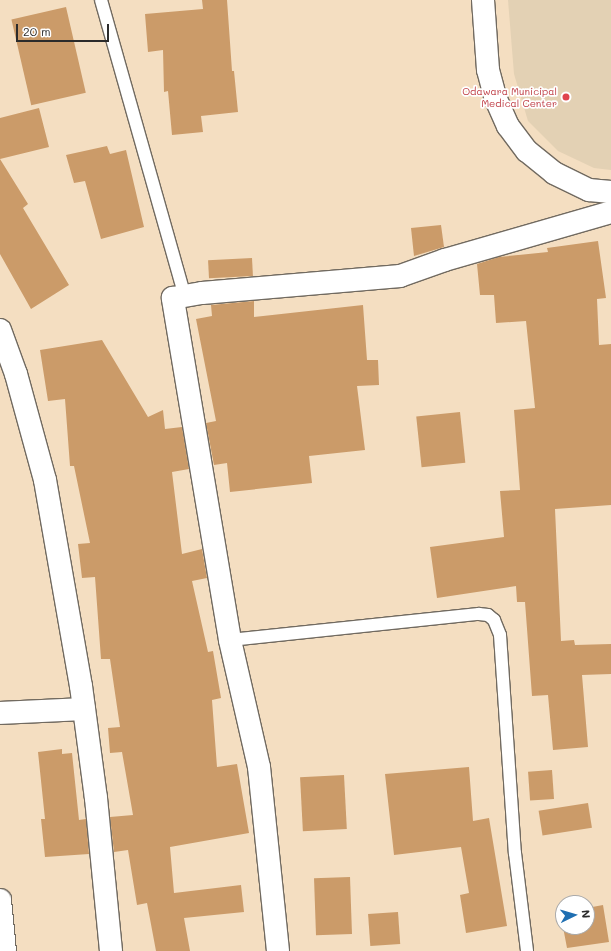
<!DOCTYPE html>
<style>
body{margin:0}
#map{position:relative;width:611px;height:951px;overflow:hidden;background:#f4dec1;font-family:Mali,sans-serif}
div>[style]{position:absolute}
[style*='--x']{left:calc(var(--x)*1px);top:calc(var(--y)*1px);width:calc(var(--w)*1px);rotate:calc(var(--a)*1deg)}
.built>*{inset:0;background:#e3d1b4}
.building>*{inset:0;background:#cb9b69;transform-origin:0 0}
.roads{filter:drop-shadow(1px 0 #716a60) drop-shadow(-1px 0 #716a60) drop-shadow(0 1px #716a60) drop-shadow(0 -1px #716a60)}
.lane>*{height:12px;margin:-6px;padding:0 6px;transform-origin:6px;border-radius:6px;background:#fff}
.street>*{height:22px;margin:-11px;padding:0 11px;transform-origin:11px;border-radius:11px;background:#fff}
.dots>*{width:11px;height:11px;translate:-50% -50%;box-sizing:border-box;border:2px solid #fff;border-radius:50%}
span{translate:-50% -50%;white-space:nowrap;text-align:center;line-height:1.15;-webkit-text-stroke:3.5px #fff;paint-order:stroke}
.health-label{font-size:10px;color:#be3a42}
.right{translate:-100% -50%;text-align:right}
.north{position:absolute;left:555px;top:895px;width:40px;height:40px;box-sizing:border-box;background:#fff;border:1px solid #aaa;border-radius:50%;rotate:85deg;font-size:11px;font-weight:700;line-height:16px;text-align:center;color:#2b2b2b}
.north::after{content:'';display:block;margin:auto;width:14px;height:18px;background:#1f6fb2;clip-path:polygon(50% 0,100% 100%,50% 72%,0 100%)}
.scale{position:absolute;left:16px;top:24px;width:93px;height:18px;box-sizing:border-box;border:2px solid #2b2b2b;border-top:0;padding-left:5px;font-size:12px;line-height:14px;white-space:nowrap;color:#2b2b2b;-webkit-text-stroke:3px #fff;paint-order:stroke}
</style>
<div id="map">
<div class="built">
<i style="clip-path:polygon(508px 0,611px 0,611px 170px,594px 168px,558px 151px,528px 121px,514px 74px)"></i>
</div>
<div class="building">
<i style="clip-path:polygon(202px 0,227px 0,232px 71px,234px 71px,238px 112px,201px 116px,203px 132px,172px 135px,168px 91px,164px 92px,163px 50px,148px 52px,145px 14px,203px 9px)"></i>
<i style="left:66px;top:7px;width:88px;height:56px;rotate:77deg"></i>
<i style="clip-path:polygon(39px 108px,49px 147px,0 159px,28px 204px,23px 208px,69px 285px,31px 309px,0 254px,0 118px)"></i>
<i style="clip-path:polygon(107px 146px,110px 154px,126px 150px,144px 227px,101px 239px,85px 181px,74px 183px,66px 155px)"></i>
<i style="clip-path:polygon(441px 225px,444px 247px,414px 256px,411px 228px)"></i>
<i style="clip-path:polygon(598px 241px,606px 298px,597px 299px,599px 345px,611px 344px,611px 505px,555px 509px,561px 641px,574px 640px,575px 645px,611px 644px,611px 674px,582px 675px,588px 747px,553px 750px,548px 695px,532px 696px,525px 602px,517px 602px,516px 586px,437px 598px,430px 547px,504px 537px,500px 491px,520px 490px,514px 410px,535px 408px,526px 321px,496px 323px,494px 295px,480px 295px,477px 264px,499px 257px,548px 252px,547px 248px)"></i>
<i style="left:252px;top:258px;width:18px;height:44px;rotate:87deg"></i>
<i style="clip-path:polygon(254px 301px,254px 317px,363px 305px,367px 360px,378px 360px,379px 385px,357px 386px,365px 450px,309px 456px,312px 483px,230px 492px,227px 463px,214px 465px,206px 423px,216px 421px,196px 319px,212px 316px,211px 305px)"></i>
<i style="clip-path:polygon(102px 340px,148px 417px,163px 410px,165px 429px,182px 427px,189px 469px,172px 472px,182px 554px,202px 549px,207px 578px,192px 581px,208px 652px,213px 651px,221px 698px,212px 700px,217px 767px,237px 764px,249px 833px,170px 847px,174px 893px,241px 885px,244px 912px,184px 918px,190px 951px,156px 951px,147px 903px,137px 905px,128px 850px,114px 852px,110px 817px,133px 815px,122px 752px,110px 753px,108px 728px,120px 727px,110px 659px,101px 659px,95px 577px,82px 578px,78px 544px,90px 543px,74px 466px,70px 466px,65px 399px,48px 401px,40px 350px)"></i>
<i style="left:460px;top:412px;width:51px;height:44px;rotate:84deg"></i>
<i style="clip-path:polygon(62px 749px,62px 754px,72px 753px,79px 820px,86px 819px,89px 854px,45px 857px,41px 819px,45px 819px,38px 752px)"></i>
<i style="clip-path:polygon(469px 767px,473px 821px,489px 818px,507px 926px,466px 933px,460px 895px,469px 893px,461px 847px,394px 855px,385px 774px)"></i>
<i style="left:552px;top:770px;width:29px;height:24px;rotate:86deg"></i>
<i style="left:344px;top:775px;width:54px;height:44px;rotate:87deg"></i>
<i style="left:588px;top:803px;width:25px;height:50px;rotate:81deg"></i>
<i style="left:350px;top:877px;width:57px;height:36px;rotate:88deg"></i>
<i style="clip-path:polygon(603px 905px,609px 942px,567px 948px,563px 927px,587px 927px,587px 908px)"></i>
<i style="left:398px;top:912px;width:32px;height:30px;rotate:86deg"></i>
</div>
<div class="roads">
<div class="lane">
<i style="--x:101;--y:0;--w:308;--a:74.2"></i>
<i style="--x:230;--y:640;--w:250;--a:-6"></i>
<i style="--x:479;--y:614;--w:9;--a:6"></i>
<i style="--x:488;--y:615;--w:8;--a:40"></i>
<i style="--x:494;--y:620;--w:16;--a:68"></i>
<i style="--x:500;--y:635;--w:219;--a:86.1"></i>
<i style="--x:515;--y:853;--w:99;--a:83"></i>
</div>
<div class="street">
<i style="--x:483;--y:0;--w:70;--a:85.9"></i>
<i style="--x:488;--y:70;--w:28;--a:75"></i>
<i style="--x:495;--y:97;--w:32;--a:66"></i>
<i style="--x:508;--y:126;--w:31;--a:53"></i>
<i style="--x:527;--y:151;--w:35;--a:39"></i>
<i style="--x:554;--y:173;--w:39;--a:26"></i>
<i style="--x:589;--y:190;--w:22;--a:5"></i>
<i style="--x:0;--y:330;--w:47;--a:70"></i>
<i style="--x:16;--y:374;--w:110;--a:74.7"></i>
<i style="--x:45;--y:480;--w:209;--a:80.1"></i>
<i style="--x:81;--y:686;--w:113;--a:82.4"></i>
<i style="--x:96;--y:798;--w:154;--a:84.4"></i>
<i style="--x:0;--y:713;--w:84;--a:-2.7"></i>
<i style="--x:0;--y:900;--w:51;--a:84.4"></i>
<i style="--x:278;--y:951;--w:185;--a:-95.9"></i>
<i style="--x:259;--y:767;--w:130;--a:-102.9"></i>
<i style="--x:230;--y:640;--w:347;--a:-99.5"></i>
<i style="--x:173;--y:298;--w:29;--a:-10"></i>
<i style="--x:202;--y:293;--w:199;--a:-4.9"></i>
<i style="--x:400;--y:276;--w:48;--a:-19.6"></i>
<i style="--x:445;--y:260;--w:173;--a:-16.1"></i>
</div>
</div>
<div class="dots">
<i style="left:566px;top:97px;background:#e0444e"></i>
</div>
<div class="health-label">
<span class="right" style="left:557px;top:97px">Odawara Municipal<br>Medical Center</span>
</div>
<div class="north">N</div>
<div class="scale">20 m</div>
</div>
